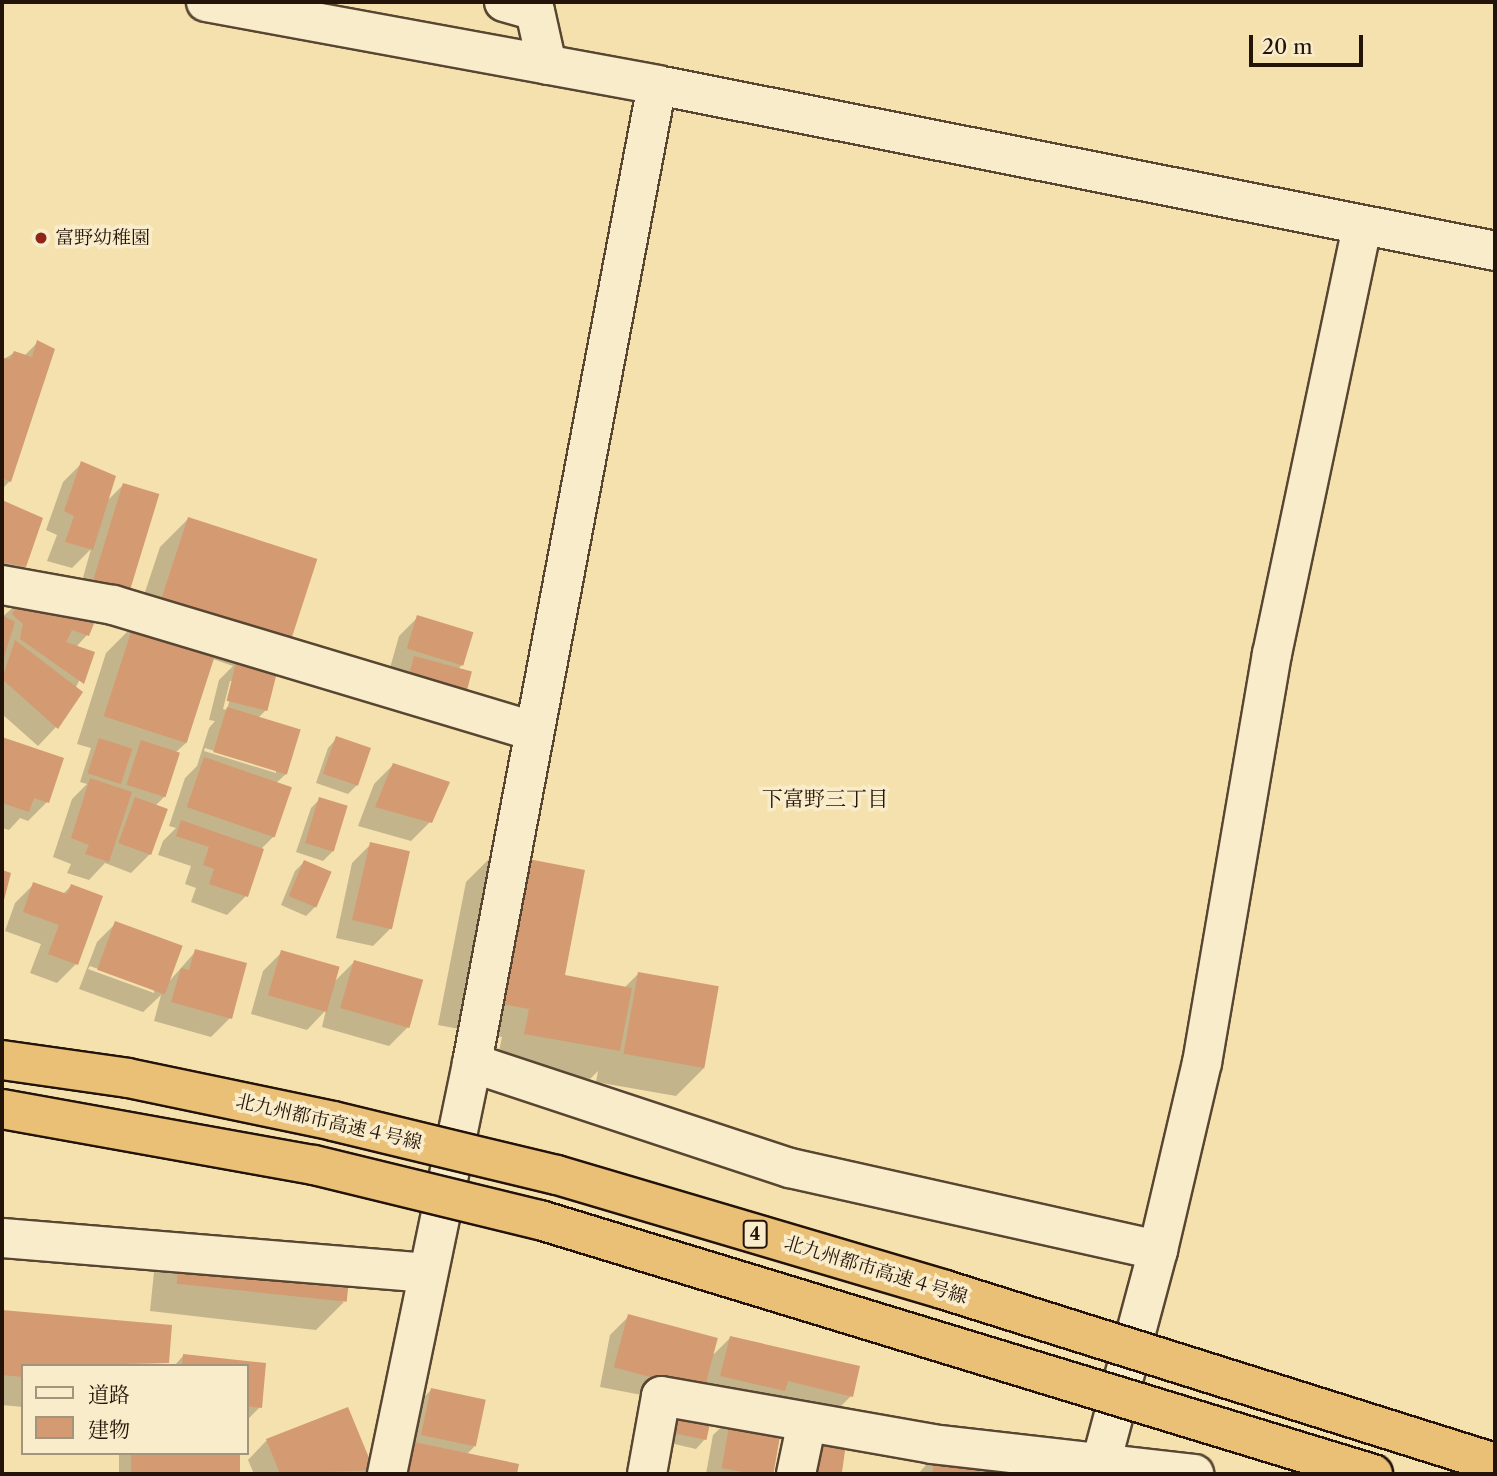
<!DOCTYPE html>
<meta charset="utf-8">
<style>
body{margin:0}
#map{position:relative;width:1497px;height:1476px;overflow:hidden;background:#f5e1ae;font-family:"Libre Caslon Text","Noto Serif JP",serif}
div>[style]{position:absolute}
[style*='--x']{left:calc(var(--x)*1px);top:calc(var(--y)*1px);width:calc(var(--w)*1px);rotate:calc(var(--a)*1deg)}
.shadow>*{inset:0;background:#0003;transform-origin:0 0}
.building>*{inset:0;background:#d49a72;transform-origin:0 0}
.roads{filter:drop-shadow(2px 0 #584632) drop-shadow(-2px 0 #584632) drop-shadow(0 2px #584632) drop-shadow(0 -2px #584632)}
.street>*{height:38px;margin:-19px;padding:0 19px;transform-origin:19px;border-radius:19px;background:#f8ecca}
.secondary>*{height:38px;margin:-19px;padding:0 19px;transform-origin:19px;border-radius:19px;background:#f8ecca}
.bridges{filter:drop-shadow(2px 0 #241309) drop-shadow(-2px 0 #241309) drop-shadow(0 2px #241309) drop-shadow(0 -2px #241309)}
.highway-bridge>*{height:38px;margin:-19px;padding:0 19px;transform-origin:19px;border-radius:19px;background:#eac077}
.dots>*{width:19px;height:19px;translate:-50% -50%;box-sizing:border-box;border:4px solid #f8ecca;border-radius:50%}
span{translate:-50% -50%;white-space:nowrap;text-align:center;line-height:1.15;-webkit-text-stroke:7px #f8ecca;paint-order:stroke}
.shield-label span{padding:2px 5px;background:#f8ecca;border:2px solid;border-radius:5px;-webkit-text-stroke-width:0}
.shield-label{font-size:18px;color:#241309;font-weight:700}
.poi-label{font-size:19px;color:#241309}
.left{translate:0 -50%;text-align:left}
.street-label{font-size:19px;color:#241309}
.neighbourhood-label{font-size:21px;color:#241309}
.frame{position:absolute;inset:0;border:4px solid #241309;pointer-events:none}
.legend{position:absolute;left:21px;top:1364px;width:228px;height:91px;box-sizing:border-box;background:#f8ecca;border:2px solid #a3957d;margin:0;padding:9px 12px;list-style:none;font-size:21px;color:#241309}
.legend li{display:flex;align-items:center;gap:14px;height:35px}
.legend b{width:35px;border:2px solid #a3957d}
.scale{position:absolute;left:1249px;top:35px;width:114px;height:32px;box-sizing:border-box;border:4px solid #241309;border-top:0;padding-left:9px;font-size:21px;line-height:24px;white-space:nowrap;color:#241309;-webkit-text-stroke:5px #f8ecca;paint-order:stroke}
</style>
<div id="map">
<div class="shadow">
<i style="clip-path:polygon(38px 342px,10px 481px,2px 489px,2px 360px,14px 353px,24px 356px)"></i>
<i style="clip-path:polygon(82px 463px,106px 502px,123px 485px,130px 590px,77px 599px,91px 549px,72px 568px,47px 561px,57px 535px,46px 530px,63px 482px)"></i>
<i style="clip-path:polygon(2px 502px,40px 519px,25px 566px,6px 585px,2px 585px)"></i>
<i style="clip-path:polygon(evenodd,188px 519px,264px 668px,266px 710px,258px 718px,286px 774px,276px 783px,274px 836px,260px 850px,246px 896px,227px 915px,191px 902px,196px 888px,185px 884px,191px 866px,158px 855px,163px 841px,176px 828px,169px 826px,185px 778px,197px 766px,209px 728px,215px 721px,209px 720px,219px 680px,233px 666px,213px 659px,187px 742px,175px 753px,164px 797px,155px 806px,150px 854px,131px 873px,105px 863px,89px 880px,67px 873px,71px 864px,53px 857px,72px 799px,87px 784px,80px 782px,91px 748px,77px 744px,106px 653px,134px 625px,160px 547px,188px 519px,230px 681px,234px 681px,227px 710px,223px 709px,230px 681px,188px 519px,205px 748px,276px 770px,276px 773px,204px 751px,205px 748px)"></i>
<i style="clip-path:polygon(23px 599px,87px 635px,76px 647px,93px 653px,56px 727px,38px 746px,2px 714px,2px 617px)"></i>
<i style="clip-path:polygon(418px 617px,463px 664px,458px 669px,464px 692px,390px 668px,399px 636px)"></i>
<i style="clip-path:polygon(337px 738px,357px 785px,348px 794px,316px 783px,328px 748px)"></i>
<i style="clip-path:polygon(2px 739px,61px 759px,47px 802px,28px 821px,20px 818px,9px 830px,2px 828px)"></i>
<i style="clip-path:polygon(393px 765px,430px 822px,411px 841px,358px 826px,374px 784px)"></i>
<i style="clip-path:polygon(320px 799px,332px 852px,323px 861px,296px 852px,311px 808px)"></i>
<i style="clip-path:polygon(371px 844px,392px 927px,373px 946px,336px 938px,352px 863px)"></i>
<i style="clip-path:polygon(494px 854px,563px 977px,624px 988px,638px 974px,704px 1068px,676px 1096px,596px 1082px,598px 1071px,590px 1079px,497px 1061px,502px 1037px,438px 1025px,466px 882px)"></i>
<i style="clip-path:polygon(304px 862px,315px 907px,306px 916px,281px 905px,295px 871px)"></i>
<i style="clip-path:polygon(34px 884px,63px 894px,71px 886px,76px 964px,57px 983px,30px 973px,41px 944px,5px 931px,15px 903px)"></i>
<i style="clip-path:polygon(evenodd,116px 923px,165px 986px,196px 951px,230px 1018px,211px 1037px,154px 1021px,161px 995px,143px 1012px,79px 989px,97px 942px,116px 923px,90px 966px,154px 989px,154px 993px,88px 969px,90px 966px)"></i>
<i style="clip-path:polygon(282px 952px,334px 982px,354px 962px,408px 1027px,389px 1046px,322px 1027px,326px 1010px,307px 1030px,251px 1014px,263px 971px)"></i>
<i style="clip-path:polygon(182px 1244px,344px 1302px,316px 1330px,150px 1311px,154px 1272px)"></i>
<i style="clip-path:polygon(2px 1312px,170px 1327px,167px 1363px,23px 1366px,23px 1407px,2px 1405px)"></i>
<i style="clip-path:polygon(629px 1316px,714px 1354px,730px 1338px,851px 1396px,832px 1415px,703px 1390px,705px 1439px,696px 1449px,657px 1440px,673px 1401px,600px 1387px,610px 1335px)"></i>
<i style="clip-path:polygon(183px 1356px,264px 1364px,260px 1407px,247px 1420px,247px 1366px,174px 1366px)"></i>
<i style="clip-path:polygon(431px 1390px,474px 1447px,466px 1455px,517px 1465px,515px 1474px,394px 1474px,412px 1409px)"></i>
<i style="clip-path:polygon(347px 1409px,372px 1470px,368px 1474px,254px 1474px,248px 1460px,266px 1441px)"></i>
<i style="clip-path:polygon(732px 1417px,780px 1425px,770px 1474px,706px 1474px,713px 1435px)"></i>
<i style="left:119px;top:1453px;width:120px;height:26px"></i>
<i style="clip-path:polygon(937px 1453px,987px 1462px,1049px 1474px,918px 1474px)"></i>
</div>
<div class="building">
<i style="clip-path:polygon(37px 340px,55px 349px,11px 482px,2px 478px,2px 358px,10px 359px,14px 351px,32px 357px)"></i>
<i style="clip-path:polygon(81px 461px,116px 476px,93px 550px,65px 542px,74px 516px,64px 511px)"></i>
<i style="left:123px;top:483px;width:38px;height:101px;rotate:17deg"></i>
<i style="clip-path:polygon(2px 500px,43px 518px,26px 567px,2px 562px)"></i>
<i style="left:188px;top:517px;width:136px;height:91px;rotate:18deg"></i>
<i style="clip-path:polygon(22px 597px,99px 611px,89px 636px,72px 630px,66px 642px,95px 652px,84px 684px,20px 639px,23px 624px,12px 614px)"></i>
<i style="clip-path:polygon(2px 615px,15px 622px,2px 663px)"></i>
<i style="left:417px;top:615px;width:59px;height:35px;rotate:17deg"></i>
<i style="left:134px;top:623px;width:87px;height:98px;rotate:18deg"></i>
<i style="clip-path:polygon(15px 640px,83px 692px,58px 729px,2px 679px)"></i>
<i style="left:414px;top:656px;width:60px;height:23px;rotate:15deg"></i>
<i style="left:237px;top:659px;width:42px;height:43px;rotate:14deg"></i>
<i style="left:227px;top:707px;width:77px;height:47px;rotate:17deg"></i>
<i style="left:336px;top:736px;width:37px;height:40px;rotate:19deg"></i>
<i style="clip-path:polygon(2px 737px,64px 758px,49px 803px,34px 798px,29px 812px,2px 803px)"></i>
<i style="left:99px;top:738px;width:35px;height:37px;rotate:18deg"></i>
<i style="left:141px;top:740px;width:41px;height:47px;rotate:18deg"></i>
<i style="left:204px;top:757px;width:93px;height:53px;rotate:19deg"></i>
<i style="clip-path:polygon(393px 763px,450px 782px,432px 823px,375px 807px)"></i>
<i style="clip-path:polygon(90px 778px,132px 792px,109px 862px,85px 854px,89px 845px,71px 838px)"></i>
<i style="left:135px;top:797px;width:35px;height:49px;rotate:20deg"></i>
<i style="left:319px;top:797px;width:30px;height:48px;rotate:17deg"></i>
<i style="clip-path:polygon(181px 820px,264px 849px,248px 897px,209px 884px,214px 869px,203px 865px,209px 847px,176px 836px)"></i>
<i style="left:370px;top:842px;width:41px;height:80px;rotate:13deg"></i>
<i style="clip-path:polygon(493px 852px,585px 870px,565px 975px,632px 988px,620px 1051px,524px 1034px,529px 1009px,466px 997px)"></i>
<i style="left:304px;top:860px;width:30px;height:39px;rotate:23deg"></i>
<i style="clip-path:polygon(2px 870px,11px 873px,3px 904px,2px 904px)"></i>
<i style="clip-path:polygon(33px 882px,67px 894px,71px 884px,103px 896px,78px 965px,48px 954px,59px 925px,23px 912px)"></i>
<i style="left:115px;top:921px;width:72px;height:52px;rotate:20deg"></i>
<i style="clip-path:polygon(195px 949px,247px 963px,232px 1019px,171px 1002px,181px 968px,189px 970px)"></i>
<i style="left:281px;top:950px;width:61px;height:47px;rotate:16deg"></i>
<i style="left:354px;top:960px;width:72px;height:50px;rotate:16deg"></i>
<i style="left:638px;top:972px;width:82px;height:83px;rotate:10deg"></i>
<i style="left:181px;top:1242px;width:171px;height:42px;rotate:6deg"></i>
<i style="clip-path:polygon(2px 1310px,172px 1325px,169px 1363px,23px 1366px,23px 1377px,2px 1375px)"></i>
<i style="left:628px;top:1314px;width:93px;height:55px;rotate:15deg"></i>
<i style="clip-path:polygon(730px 1336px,860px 1366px,853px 1397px,788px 1381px,785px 1391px,720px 1376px)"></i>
<i style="clip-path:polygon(183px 1354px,266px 1363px,262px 1408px,247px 1406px,247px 1366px,182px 1366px)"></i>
<i style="left:431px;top:1388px;width:56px;height:48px;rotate:12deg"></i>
<i style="left:672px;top:1400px;width:42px;height:32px;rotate:12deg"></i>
<i style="clip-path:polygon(348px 1407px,374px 1470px,280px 1474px,266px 1439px)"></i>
<i style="left:731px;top:1415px;width:52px;height:54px;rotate:10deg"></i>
<i style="left:812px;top:1427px;width:36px;height:47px;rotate:8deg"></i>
<i style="clip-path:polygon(414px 1442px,519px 1464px,517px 1474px,408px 1474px)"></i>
<i style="clip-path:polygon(937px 1451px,983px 1461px,980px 1474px,932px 1474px)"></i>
<i style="left:131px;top:1453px;width:109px;height:21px"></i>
<i style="clip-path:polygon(986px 1460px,1052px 1474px,983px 1474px)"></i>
</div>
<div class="roads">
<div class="street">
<i style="--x:504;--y:2;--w:32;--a:16"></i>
<i style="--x:535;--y:11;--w:55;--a:77.5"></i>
<i style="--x:2;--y:585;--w:113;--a:10.2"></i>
<i style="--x:113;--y:605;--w:438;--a:16.7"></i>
<i style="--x:472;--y:1063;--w:335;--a:18.3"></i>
<i style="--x:790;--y:1168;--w:377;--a:12.6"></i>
<i style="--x:2;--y:1238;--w:427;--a:4.7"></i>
<i style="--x:387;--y:1474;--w:420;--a:-78.3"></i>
<i style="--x:472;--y:1063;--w:995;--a:-79.29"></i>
<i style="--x:647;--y:1474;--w:79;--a:-79.8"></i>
<i style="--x:661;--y:1396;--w:275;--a:10"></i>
<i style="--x:932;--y:1444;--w:264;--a:6.5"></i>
<i style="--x:796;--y:1474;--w:53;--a:-78.1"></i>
<i style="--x:1098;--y:1474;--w:232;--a:-75"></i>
<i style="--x:1158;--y:1250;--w:192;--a:-76.8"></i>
<i style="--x:1202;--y:1063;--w:415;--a:-80.3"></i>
<i style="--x:1272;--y:654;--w:436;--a:-78.1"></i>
</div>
<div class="secondary">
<i style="--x:206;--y:2;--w:459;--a:10.4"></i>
<i style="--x:657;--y:85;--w:854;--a:11.2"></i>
</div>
</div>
<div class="bridges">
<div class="highway-bridge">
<i style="--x:2;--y:1060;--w:127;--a:8.1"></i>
<i style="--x:128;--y:1078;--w:209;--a:11.8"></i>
<i style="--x:333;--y:1121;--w:230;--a:13.6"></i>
<i style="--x:557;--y:1175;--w:402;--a:16.5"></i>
<i style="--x:942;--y:1289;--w:580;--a:17.47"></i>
<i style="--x:2;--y:1109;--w:317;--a:10.2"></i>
<i style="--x:314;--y:1165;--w:233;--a:13.7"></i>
<i style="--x:540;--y:1220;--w:871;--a:16.96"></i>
</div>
</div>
<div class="dots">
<i style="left:41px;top:238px;background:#8f2418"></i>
</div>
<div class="shield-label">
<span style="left:755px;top:1234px">4</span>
</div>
<div class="poi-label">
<span class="left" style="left:55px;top:238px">富野幼稚園</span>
</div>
<div class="street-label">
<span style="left:329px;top:1122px;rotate:13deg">北九州都市高速４号線</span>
<span style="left:876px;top:1270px;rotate:17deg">北九州都市高速４号線</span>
</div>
<div class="neighbourhood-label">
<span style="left:825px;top:799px">下富野三丁目</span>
</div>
<div class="frame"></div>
<ul class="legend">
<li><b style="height:9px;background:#f8ecca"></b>道路</li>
<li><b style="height:19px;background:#d49a72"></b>建物</li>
</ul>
<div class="scale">20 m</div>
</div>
